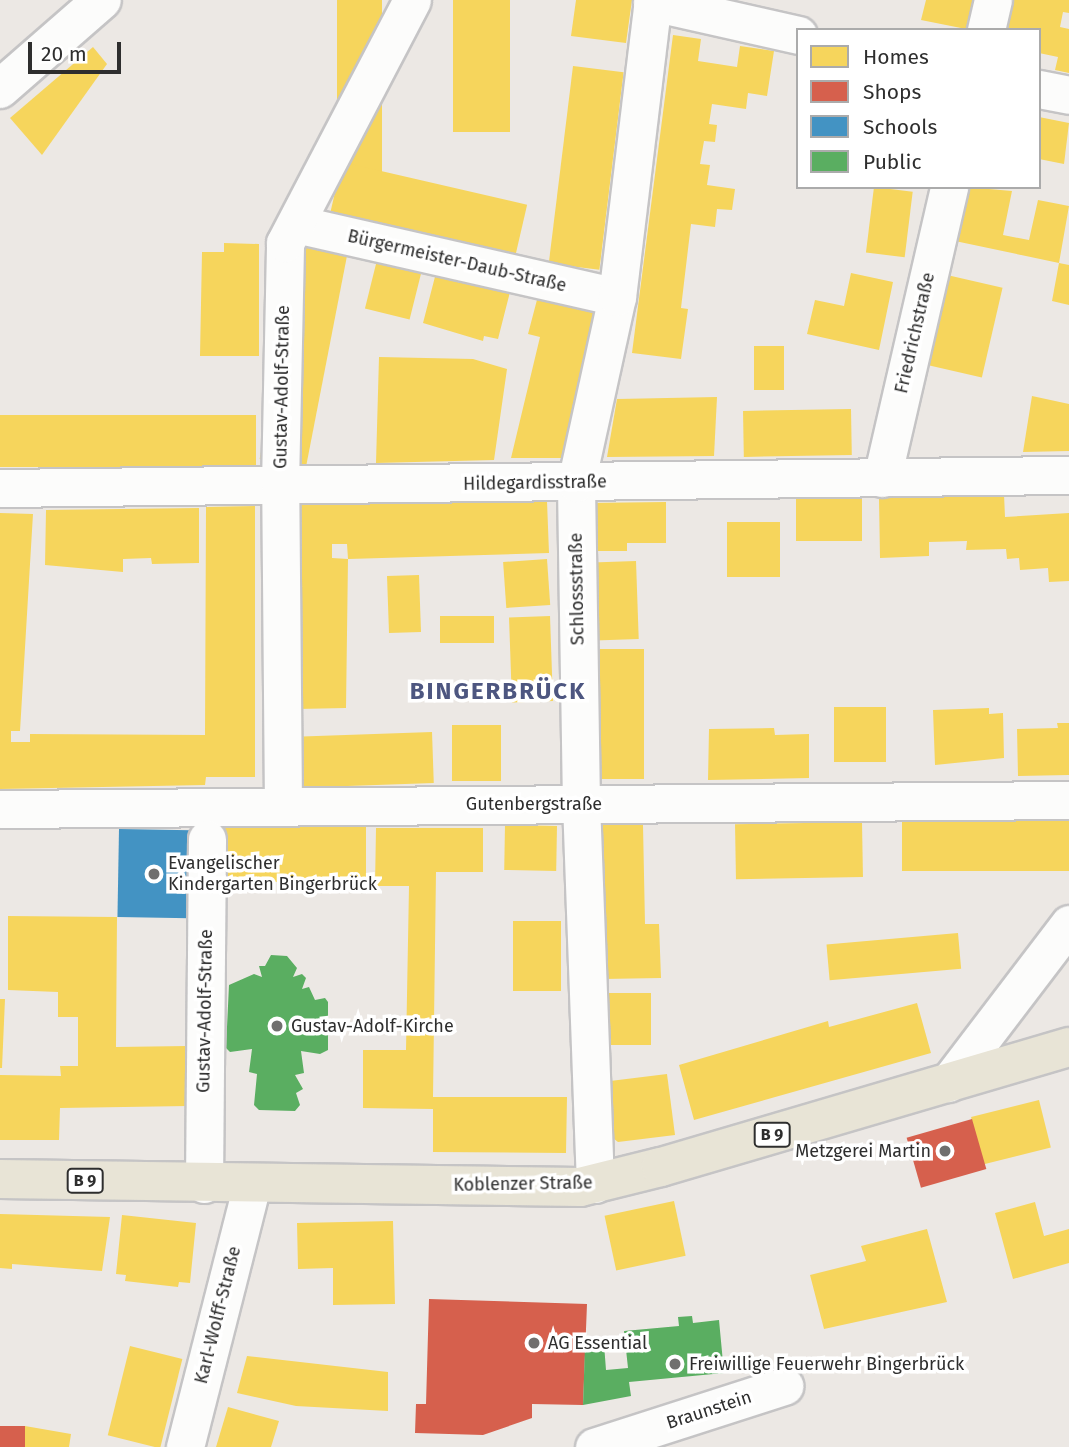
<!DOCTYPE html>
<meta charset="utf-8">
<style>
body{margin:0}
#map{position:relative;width:1069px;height:1447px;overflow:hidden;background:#ece8e4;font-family:"Fira Sans",sans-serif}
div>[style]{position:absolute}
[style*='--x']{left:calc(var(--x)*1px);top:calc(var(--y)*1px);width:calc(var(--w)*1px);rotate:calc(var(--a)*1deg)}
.homes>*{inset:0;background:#f6d55c;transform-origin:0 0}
.shops>*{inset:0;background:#d6604d;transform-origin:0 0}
.schools>*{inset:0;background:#4393c3;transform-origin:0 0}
.public>*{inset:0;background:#5aae61}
.roads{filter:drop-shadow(2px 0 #c5c4c5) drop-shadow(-2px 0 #c5c4c5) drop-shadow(0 2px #c5c4c5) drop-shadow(0 -2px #c5c4c5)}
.street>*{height:37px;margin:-18.5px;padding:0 18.5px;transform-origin:18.5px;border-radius:18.5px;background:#fcfcfb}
.secondary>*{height:38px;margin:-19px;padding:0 19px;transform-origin:19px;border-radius:19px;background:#fcfcfb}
.primary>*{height:38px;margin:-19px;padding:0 19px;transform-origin:19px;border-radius:19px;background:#e8e4d6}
.dots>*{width:19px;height:19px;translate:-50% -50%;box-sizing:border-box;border:4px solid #fff;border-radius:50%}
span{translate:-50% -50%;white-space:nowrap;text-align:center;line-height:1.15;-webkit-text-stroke:7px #fff;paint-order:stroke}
.shield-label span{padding:2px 5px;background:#fff;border:2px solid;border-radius:5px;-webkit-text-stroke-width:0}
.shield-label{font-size:16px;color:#2e2e2e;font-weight:700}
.street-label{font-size:18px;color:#2e2e2e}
.poi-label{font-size:18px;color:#2e2e2e}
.left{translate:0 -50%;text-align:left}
.right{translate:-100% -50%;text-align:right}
.district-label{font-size:24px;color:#4d5680;font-weight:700;letter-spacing:2px}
.legend{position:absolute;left:796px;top:28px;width:245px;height:161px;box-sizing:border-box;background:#fff;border:2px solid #ababab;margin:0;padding:9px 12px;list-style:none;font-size:21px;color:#2e2e2e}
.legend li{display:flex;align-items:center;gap:14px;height:35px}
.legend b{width:35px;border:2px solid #ababab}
.scale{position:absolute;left:28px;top:42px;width:93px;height:32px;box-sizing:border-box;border:4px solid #2e2e2e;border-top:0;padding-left:9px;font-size:21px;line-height:24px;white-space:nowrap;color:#2e2e2e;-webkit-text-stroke:5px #fff;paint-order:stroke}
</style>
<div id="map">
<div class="homes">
<i style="left:337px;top:0;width:45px;height:237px"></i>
<i style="left:453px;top:0;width:57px;height:132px"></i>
<i style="clip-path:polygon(576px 0,632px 0,626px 43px,571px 36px)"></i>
<i style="clip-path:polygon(926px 0,979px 0,971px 30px,921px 20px)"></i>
<i style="clip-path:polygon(1013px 0,1069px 0,1069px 13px,1063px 12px,1060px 27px,1069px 29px,1069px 73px,1055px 70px,1058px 57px,1039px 53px,1039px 30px,1006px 30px)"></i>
<i style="clip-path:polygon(673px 35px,701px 39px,698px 61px,737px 67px,740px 46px,774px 51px,767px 96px,748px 93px,746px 109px,712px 104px,709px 124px,717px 125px,715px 142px,704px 141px,700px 164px,710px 165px,707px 185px,735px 189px,732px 210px,717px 209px,715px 227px,691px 224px,681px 308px,688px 309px,681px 359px,632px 353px)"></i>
<i style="clip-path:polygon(93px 47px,107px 64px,42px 155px,10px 118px)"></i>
<i style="left:573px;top:66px;width:51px;height:199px;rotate:7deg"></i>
<i style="clip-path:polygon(1039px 117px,1069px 123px,1064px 164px,1039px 159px)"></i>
<i style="left:342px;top:162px;width:190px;height:51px;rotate:13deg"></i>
<i style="left:874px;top:187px;width:39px;height:66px;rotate:7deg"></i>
<i style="clip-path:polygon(966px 187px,1012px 191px,1003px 235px,1029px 240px,1038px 200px,1069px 206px,1059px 263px,955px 241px)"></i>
<i style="left:302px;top:241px;width:47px;height:222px;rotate:11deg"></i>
<i style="clip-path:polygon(224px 243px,259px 244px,259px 356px,200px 356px,202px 252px,224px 252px)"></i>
<i style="left:378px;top:256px;width:46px;height:54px;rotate:14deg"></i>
<i style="clip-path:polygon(1059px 263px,1069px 265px,1069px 305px,1052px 301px)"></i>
<i style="clip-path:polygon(437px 269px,511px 288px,498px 339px,484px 336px,483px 341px,423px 323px)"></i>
<i style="clip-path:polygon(851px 273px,893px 282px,879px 350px,807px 334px,815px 300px,844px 306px)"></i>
<i style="left:947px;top:275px;width:57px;height:92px;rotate:13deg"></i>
<i style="clip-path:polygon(538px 296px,597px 310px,564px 458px,511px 458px,540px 337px,528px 334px)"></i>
<i style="left:754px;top:346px;width:30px;height:44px"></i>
<i style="clip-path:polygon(379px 357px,473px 359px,507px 369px,494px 460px,376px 463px)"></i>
<i style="clip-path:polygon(1032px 396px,1069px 404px,1069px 451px,1023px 452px)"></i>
<i style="clip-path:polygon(717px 397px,714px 456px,607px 457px,617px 399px)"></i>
<i style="left:851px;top:409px;width:46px;height:108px;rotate:89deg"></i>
<i style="left:256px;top:415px;width:52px;height:256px;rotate:90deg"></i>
<i style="clip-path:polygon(1004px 494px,1005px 517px,1069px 513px,1069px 581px,1049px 582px,1048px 568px,1020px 570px,1019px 558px,1007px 559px,1006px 549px,966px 550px,967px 541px,929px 542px,929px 556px,880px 558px,879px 498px)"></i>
<i style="left:796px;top:498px;width:66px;height:43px"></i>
<i style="clip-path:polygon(547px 501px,549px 553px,348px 559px,347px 544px,332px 544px,332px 558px,348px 559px,346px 708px,297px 709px,297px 504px)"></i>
<i style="clip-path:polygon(666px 502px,666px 543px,627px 543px,627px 551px,589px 551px,588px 503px)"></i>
<i style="clip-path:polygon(255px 506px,255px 777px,206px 777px,205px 785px,0 789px,0 513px,33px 514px,20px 731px,11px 731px,11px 742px,30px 742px,30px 734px,205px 735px,206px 507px)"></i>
<i style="clip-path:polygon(199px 508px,199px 563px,152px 564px,151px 558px,123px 559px,123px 572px,45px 565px,46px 510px)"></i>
<i style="left:727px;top:522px;width:53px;height:55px"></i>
<i style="left:547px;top:559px;width:46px;height:44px;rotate:86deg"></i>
<i style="left:636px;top:561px;width:78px;height:44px;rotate:88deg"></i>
<i style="left:419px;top:575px;width:57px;height:32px;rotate:88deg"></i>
<i style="left:440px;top:616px;width:54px;height:27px"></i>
<i style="left:550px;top:616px;width:85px;height:41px;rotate:88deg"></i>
<i style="left:644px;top:649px;width:130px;height:50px;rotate:90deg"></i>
<i style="left:834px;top:707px;width:52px;height:55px"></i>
<i style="clip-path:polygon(989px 708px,989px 714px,1003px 713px,1004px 758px,935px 765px,933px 710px)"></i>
<i style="clip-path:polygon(1057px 723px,1069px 723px,1069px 775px,1018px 776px,1017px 729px,1058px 728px)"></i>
<i style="left:452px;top:725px;width:49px;height:56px"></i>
<i style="clip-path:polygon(774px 728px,775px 735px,809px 734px,809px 778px,708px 780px,709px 729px)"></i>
<i style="left:432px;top:732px;width:51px;height:137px;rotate:88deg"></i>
<i style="left:1069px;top:818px;width:53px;height:167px;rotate:90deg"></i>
<i style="left:862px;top:822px;width:55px;height:127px;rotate:89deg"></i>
<i style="left:505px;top:825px;width:52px;height:45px;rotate:1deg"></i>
<i style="clip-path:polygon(600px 825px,643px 825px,645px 924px,659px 924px,661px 978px,603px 979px)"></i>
<i style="left:218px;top:827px;width:148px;height:55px"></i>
<i style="clip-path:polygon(376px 828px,483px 828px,483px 872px,436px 872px,433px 1097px,567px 1097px,566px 1153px,433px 1152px,433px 1109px,363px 1108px,363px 1050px,406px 1050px,409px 886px,375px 886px)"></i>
<i style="clip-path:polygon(8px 916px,117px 917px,116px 1047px,187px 1046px,188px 1106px,60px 1108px,59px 1140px,0 1140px,0 1075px,61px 1076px,60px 1066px,78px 1066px,78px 1017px,58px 1017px,58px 992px,8px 990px)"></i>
<i style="left:513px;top:921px;width:48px;height:70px"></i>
<i style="left:958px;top:933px;width:36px;height:132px;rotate:85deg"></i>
<i style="left:651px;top:993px;width:52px;height:45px;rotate:90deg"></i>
<i style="clip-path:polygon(0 999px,5px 999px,2px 1068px,0 1068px)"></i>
<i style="clip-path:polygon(917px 1003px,931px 1053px,694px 1120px,679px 1065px,828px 1021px,829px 1027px)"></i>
<i style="clip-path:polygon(667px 1074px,675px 1135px,618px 1142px,609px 1135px,602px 1082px)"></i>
<i style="left:1039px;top:1100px;width:49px;height:70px;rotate:76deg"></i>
<i style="left:674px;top:1201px;width:56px;height:71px;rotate:78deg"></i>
<i style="clip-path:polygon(1035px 1202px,1044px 1236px,1069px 1229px,1069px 1263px,1013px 1279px,995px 1213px)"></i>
<i style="clip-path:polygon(0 1214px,110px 1217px,102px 1271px,12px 1264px,12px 1269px,0 1268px)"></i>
<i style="clip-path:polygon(122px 1215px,196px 1223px,190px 1283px,179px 1282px,178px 1287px,125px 1281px,126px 1275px,116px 1274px)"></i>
<i style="clip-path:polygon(393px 1221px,395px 1304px,333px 1305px,333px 1268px,298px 1269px,297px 1223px)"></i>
<i style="clip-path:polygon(927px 1229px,947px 1302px,824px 1329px,810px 1275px,866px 1261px,861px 1246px)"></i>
<i style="left:130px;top:1346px;width:54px;height:92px;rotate:14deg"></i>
<i style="clip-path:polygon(247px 1356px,388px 1372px,388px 1411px,296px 1406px,237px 1393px)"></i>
<i style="clip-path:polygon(228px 1407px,279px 1421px,271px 1447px,216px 1447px)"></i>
<i style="clip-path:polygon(25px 1426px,71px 1434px,69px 1447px,22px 1447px)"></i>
</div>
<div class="shops">
<i style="left:972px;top:1119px;width:52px;height:68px;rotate:74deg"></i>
<i style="clip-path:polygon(429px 1299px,587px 1304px,583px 1405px,532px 1404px,532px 1418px,483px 1435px,415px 1433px,416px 1404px,426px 1404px)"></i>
<i style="left:0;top:1426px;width:25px;height:21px"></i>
</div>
<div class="schools">
<i style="left:119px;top:829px;width:72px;height:88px;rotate:1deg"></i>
</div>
<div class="public">
<i style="clip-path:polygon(271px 955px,287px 956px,297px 968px,293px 977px,302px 974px,306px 978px,302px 989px,309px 987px,315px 1000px,325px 998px,328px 1002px,328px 1050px,320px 1054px,301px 1051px,304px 1073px,295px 1075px,303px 1089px,296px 1093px,300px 1105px,295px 1111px,259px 1110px,254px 1105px,257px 1074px,249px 1072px,252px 1049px,230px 1052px,226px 1048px,229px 985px,254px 974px,262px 977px,259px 966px,265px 966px)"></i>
<i style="clip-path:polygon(692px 1316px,693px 1323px,719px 1320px,724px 1373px,629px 1382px,631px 1396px,583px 1405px,585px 1346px,604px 1344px,606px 1370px,628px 1368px,624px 1331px,679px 1326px,678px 1317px)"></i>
</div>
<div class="roads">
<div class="street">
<i style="--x:652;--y:2;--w:150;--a:12.7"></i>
<i style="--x:986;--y:30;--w:31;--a:-77"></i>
<i style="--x:1039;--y:89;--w:31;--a:11"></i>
<i style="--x:296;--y:224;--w:329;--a:12.8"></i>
<i style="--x:882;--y:478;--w:299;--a:-77"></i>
<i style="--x:0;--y:488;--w:1069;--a:-0.7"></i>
<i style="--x:283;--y:806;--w:321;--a:-90.5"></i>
<i style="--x:280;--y:485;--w:242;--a:-88.8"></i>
<i style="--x:285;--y:243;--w:274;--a:-62.4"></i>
<i style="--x:0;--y:809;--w:1069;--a:-0.48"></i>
<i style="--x:948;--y:1083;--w:200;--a:-52.7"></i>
<i style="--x:204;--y:1184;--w:345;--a:-89.5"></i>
<i style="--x:595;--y:1184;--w:380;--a:-92.1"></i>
<i style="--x:581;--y:804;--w:321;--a:-90.9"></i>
<i style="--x:576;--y:483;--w:190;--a:-77.6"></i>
<i style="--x:617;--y:297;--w:299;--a:-83.1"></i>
<i style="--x:185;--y:1447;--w:271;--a:-75.7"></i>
<i style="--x:594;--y:1447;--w:200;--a:-17.8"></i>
</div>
<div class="secondary">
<i style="--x:0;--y:89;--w:135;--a:-41.1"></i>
</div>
<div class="primary">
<i style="--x:0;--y:1179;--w:580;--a:0.79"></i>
<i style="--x:580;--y:1187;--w:83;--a:-13.9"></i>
<i style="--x:661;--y:1167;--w:425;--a:-16.4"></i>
</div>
</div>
<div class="dots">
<i style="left:154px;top:874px;background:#706f6e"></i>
<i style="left:277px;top:1026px;background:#706f6e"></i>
<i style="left:945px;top:1151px;background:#706f6e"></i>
<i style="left:534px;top:1343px;background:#706f6e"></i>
<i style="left:675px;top:1364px;background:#706f6e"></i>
</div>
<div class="shield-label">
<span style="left:772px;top:1135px">B 9</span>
<span style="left:85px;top:1181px">B 9</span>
</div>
<div class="street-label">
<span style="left:457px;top:261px;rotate:13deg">Bürgermeister-Daub-Straße</span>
<span style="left:915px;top:333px;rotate:-77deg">Friedrichstraße</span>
<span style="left:282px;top:387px;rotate:-89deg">Gustav-Adolf-Straße</span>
<span style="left:535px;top:483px;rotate:-1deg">Hildegardisstraße</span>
<span style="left:577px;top:589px;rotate:-91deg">Schlossstraße</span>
<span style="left:534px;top:804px">Gutenbergstraße</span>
<span style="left:205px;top:1011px;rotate:-89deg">Gustav-Adolf-Straße</span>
<span style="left:523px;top:1184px;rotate:-1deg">Koblenzer Straße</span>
<span style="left:218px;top:1315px;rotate:-76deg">Karl-Wolff-Straße</span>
<span style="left:709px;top:1410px;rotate:-18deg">Braunstein</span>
</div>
<div class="poi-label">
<span class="left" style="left:168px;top:874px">Evangelischer<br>Kindergarten Bingerbrück</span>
<span class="left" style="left:291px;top:1026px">Gustav-Adolf-Kirche</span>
<span class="right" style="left:931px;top:1151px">Metzgerei Martin</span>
<span class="left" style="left:548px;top:1343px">AG Essential</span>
<span class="left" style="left:689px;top:1364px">Freiwillige Feuerwehr Bingerbrück</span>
</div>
<div class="district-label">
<span style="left:498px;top:692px">BINGERBRÜCK</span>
</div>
<ul class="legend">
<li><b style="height:19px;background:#f6d55c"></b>Homes</li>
<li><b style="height:19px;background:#d6604d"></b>Shops</li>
<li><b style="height:19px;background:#4393c3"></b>Schools</li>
<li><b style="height:19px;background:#5aae61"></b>Public</li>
</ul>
<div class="scale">20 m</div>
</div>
